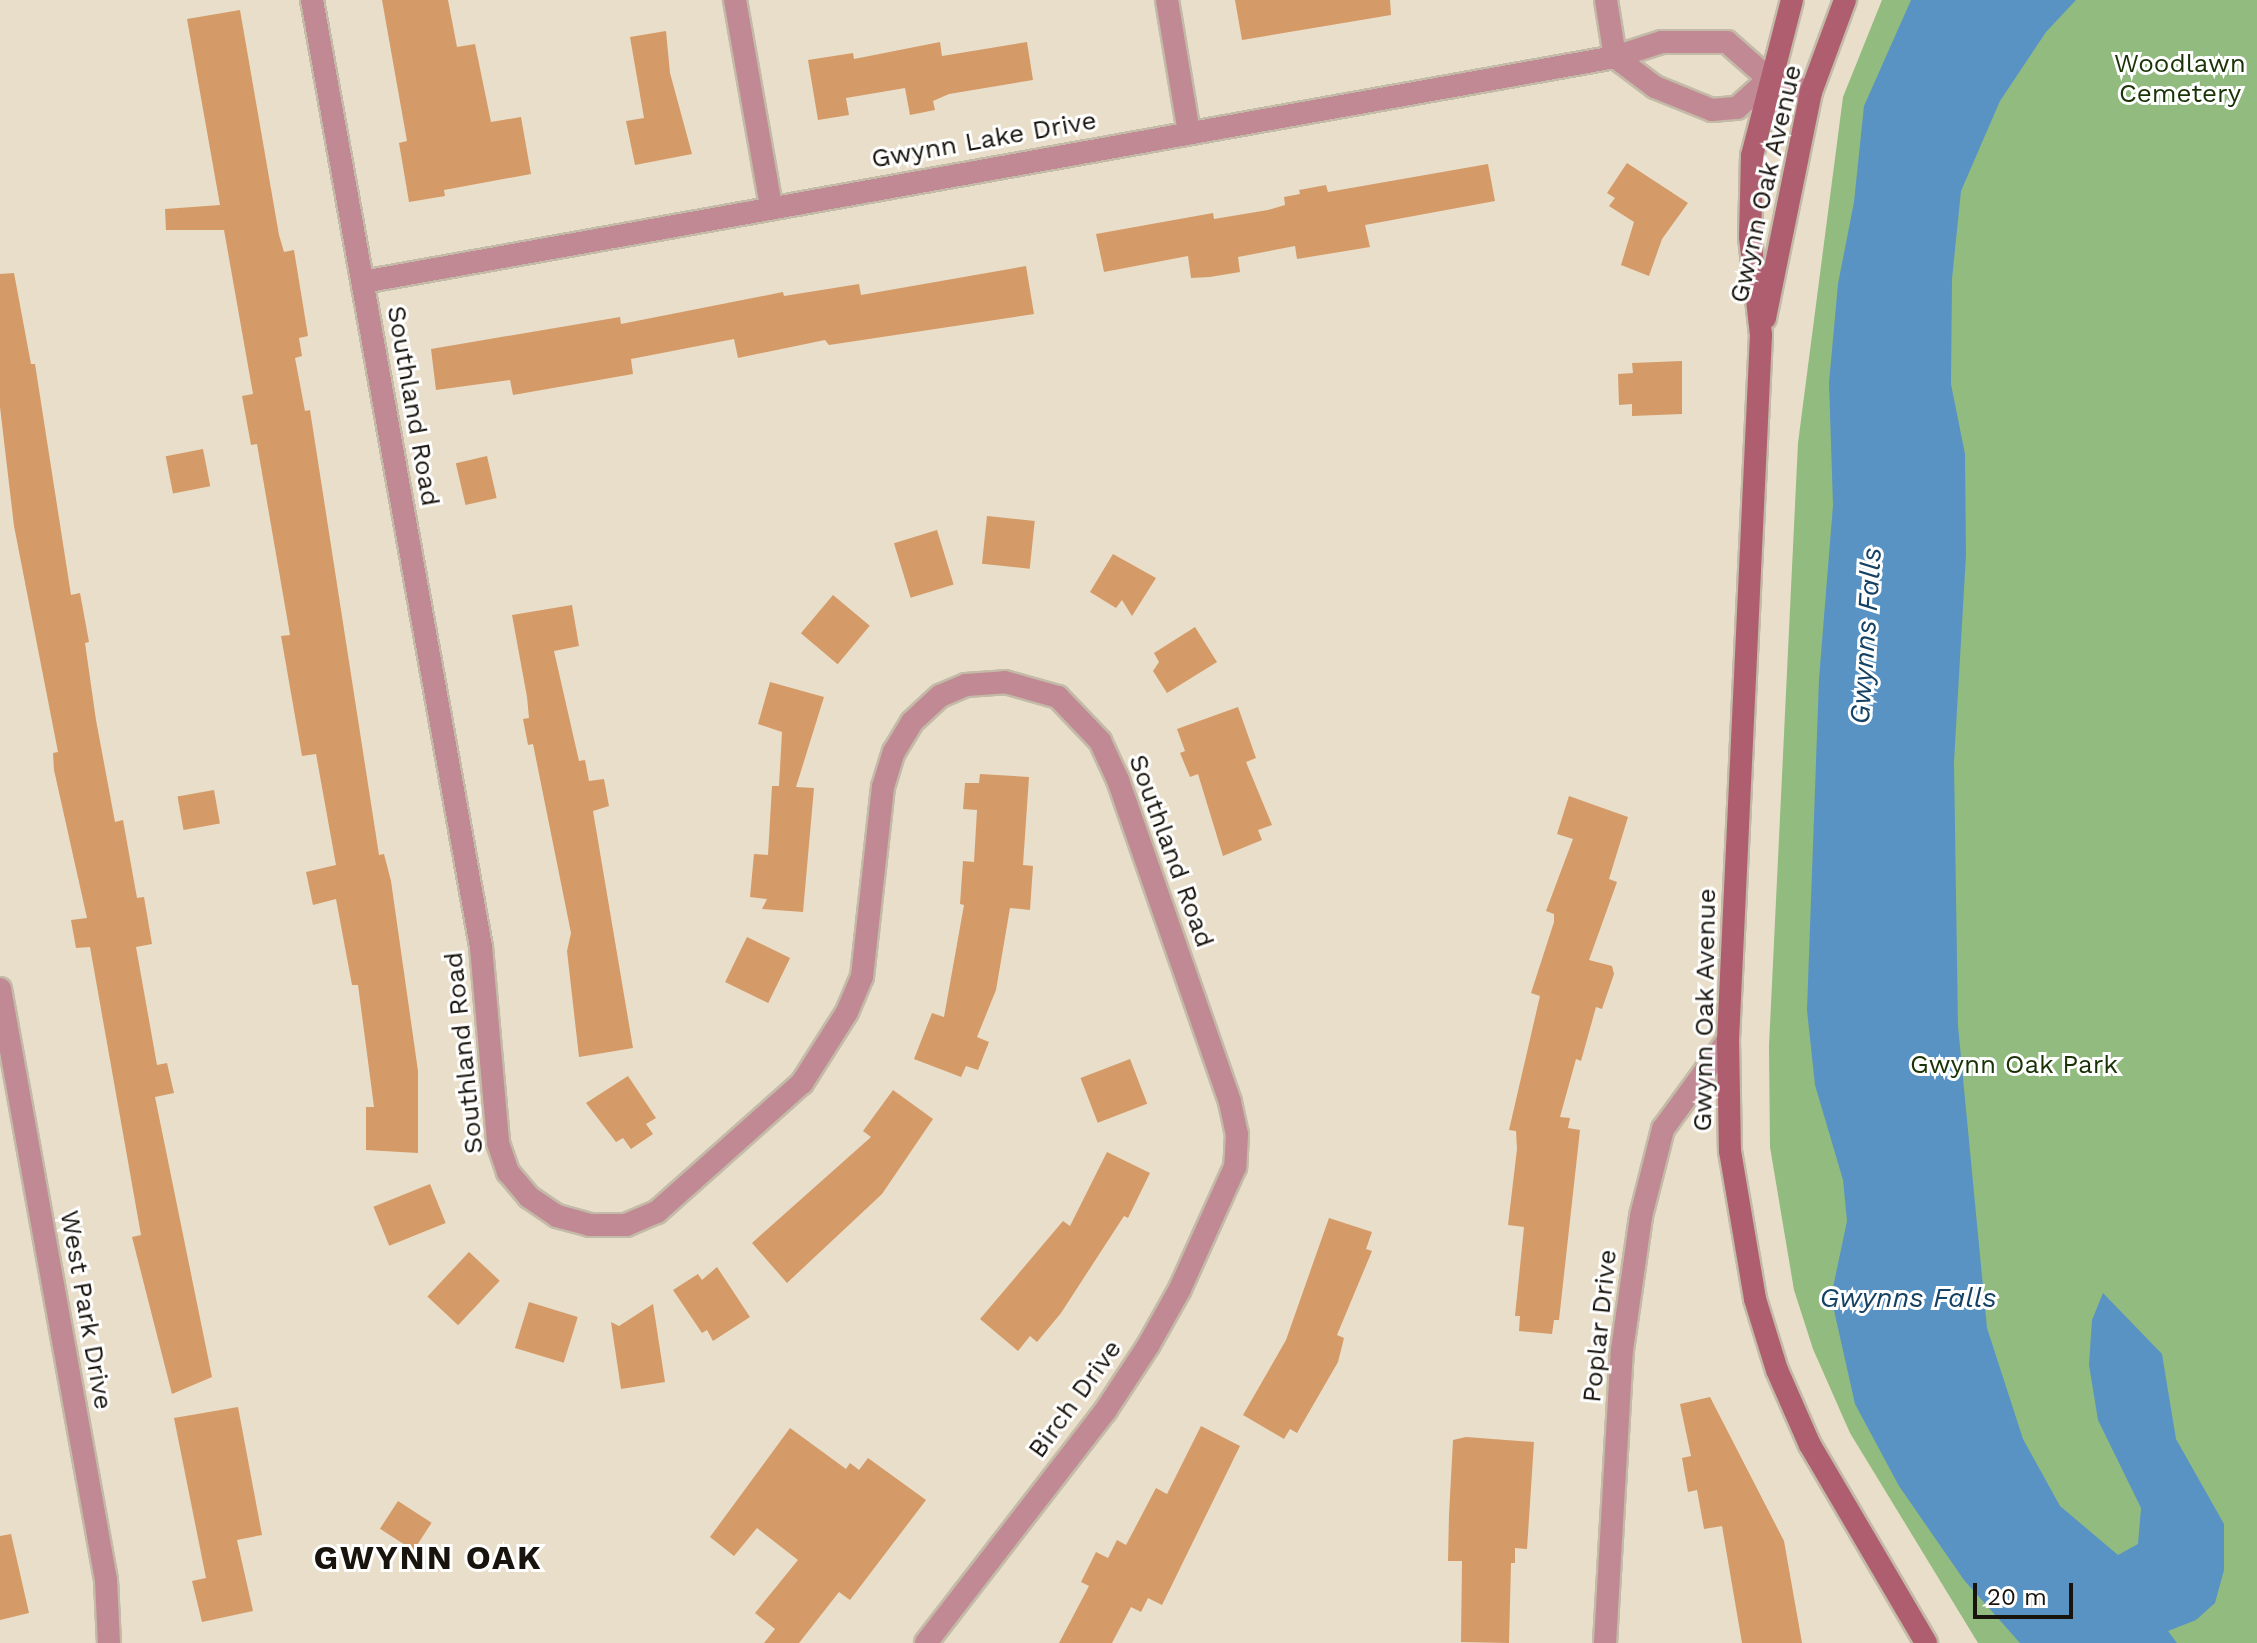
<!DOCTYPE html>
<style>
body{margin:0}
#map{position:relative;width:2257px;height:1643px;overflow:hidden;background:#e9dec9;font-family:"Work Sans",sans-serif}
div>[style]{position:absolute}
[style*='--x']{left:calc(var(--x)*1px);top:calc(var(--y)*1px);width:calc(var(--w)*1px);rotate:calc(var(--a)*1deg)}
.green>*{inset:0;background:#92bb7f}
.water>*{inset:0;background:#5993c4}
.building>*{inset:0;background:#d49b68;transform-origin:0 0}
.roads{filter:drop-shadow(2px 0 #c3baa7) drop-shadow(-2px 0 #c3baa7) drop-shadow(0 2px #c3baa7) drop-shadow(0 -2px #c3baa7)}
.minor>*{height:22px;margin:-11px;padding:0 11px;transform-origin:11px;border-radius:11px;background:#c18993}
.secondary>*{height:22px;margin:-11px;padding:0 11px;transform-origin:11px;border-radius:11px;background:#ae5e6e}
span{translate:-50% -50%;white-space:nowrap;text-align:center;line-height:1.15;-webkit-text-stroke:6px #fff;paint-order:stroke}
.park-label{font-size:26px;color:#193307}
.street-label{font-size:26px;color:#18140d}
.water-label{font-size:28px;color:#154163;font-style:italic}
.district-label{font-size:34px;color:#18140d;font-weight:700;letter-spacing:2px}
.scale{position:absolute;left:1973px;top:1583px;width:100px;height:36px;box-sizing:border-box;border:4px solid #18140d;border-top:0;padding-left:10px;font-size:24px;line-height:28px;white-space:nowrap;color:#18140d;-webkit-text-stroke:6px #fff;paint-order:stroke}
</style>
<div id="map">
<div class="green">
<i style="clip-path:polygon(1882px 0,2257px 0,2257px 1643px,1978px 1643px,1850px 1433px,1813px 1349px,1794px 1290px,1770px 1147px,1769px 1046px,1798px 443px,1843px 97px)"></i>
</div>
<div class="water">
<i style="clip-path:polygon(1911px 0,2076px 0,2046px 32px,2000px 101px,1961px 191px,1952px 279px,1951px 384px,1965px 454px,1966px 555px,1954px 762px,1958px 1026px,1987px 1328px,2023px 1439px,2060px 1506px,2118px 1555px,2138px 1544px,2141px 1508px,2098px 1420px,2089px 1365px,2092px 1320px,2103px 1293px,2162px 1354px,2176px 1439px,2224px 1524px,2224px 1570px,2215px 1603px,2196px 1620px,2168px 1631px,2177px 1643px,2020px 1643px,1964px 1580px,1899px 1486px,1855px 1404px,1831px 1297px,1847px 1221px,1843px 1180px,1815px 1085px,1807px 1010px,1819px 679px,1833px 505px,1829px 383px,1838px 284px,1854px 202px,1864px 106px)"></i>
</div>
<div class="building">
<i style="clip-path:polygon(382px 0,448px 0,457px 47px,475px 44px,491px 122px,521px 117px,531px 174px,444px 190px,445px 196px,409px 202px,399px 143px,407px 141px)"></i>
<i style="clip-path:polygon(1235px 0,1390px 0,1391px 15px,1242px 40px)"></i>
<i style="clip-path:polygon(240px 10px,279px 235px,284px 252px,294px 250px,308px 336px,299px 338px,302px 356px,295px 358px,305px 411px,310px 410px,379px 855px,384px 854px,391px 881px,418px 1071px,418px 1153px,366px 1150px,366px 1107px,374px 1107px,358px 985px,352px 985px,336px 899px,313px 905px,306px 872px,336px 865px,316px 754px,302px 756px,281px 636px,290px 635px,257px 444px,251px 445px,242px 396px,253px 394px,224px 230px,166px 230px,165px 209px,220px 205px,187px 19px)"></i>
<i style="clip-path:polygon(666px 31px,670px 73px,692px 154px,635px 165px,626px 121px,644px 118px,630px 37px)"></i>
<i style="clip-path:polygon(940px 42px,942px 56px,1027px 42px,1033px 80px,949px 94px,933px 101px,935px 110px,910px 115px,905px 88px,846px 98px,849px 115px,818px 120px,808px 60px,853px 53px,854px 59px)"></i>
<i style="clip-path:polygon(1627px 163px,1688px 203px,1662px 239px,1649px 276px,1621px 265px,1634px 222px,1609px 206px,1615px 198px,1607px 193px)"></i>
<i style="clip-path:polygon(1488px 164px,1495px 201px,1365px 225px,1370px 247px,1297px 259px,1295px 246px,1238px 257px,1240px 272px,1210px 277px,1191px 278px,1188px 256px,1104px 272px,1096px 234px,1213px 213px,1214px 219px,1268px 210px,1285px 205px,1284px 197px,1300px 194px,1299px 190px,1326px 185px,1328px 192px)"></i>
<i style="clip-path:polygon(1026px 266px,1034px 314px,829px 345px,825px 340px,738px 358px,734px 339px,631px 359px,633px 374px,513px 395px,510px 380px,436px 390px,431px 349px,620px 317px,621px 324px,783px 292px,784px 296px,859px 284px,861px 295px)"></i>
<i style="clip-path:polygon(14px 273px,31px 364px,35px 364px,71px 595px,80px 593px,89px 642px,85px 643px,96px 720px,115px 822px,123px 820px,137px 898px,144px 897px,152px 944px,136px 947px,157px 1065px,167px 1063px,174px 1093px,155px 1097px,212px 1377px,172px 1394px,132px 1237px,141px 1235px,90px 947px,76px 948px,71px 920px,87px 918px,54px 770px,53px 753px,58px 752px,14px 526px,0 407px,0 274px)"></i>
<i style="clip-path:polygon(1682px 361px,1682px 414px,1632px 416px,1632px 404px,1619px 405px,1618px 374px,1633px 373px,1632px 363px)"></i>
<i style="left:203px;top:449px;width:38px;height:38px;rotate:79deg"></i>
<i style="left:487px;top:456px;width:43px;height:32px;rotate:77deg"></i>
<i style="left:987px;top:516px;width:48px;height:48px;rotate:6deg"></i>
<i style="left:937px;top:530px;width:57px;height:45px;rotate:73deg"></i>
<i style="clip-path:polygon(1113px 554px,1156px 578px,1132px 616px,1122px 600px,1116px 608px,1090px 592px)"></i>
<i style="left:833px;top:595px;width:48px;height:50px;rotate:40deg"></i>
<i style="clip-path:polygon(572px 605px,579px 646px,554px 651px,579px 761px,585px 760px,589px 781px,604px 779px,609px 806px,593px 811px,633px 1048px,579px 1057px,567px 951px,571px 933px,533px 744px,528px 745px,523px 719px,529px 718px,527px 697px,512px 615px)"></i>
<i style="clip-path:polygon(1195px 627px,1217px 662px,1167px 693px,1153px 671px,1159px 662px,1154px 653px)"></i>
<i style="clip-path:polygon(770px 682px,824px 697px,796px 787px,814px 788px,803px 912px,762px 909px,767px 899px,750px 897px,754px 854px,768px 855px,772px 786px,779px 786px,782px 732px,758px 724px)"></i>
<i style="clip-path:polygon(1238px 707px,1256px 758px,1246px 762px,1272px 825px,1258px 830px,1262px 840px,1223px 856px,1198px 774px,1190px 777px,1180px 753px,1185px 751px,1177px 729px)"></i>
<i style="clip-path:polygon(980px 774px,1029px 777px,1023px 865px,1033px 866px,1030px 910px,1010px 908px,996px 990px,977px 1037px,989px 1042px,978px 1070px,966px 1066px,961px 1077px,914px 1059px,932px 1013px,944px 1017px,964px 905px,960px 904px,963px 861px,974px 862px,977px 810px,963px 809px,965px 783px,979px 783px)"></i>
<i style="left:214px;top:790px;width:34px;height:37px;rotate:80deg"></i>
<i style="clip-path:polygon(1569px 796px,1628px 817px,1609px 879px,1617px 882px,1589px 960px,1612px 966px,1614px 974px,1602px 1009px,1596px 1007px,1581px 1061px,1576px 1059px,1560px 1117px,1570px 1118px,1568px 1128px,1580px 1130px,1559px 1320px,1554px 1320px,1552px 1334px,1519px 1331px,1520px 1316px,1515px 1316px,1524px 1227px,1508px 1225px,1517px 1149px,1516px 1131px,1509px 1130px,1540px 996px,1531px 993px,1554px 922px,1554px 914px,1546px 911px,1573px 839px,1557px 834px)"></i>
<i style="left:747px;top:937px;width:48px;height:50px;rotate:26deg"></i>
<i style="left:1130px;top:1059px;width:48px;height:53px;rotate:69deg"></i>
<i style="clip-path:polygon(628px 1076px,656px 1118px,646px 1124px,653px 1134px,631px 1149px,623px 1138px,616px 1142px,586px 1103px)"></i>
<i style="clip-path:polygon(893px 1090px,933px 1119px,882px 1194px,787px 1283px,752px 1243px,871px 1137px,863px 1131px)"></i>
<i style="clip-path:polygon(1107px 1152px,1150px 1173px,1128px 1218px,1124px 1216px,1061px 1313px,1037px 1342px,1030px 1336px,1018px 1351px,980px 1319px,1063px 1221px,1070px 1226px)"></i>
<i style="left:430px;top:1184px;width:42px;height:61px;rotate:68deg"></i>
<i style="clip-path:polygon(1329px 1218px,1372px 1232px,1366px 1249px,1372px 1251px,1337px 1335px,1344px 1338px,1338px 1362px,1297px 1433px,1290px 1429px,1284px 1439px,1243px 1415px,1286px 1340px)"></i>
<i style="left:469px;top:1252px;width:42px;height:61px;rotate:43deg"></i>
<i style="clip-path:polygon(717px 1267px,750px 1317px,713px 1341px,707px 1330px,702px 1333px,673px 1290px,698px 1274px,702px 1280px)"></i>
<i style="left:529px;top:1302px;width:51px;height:48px;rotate:17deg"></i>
<i style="clip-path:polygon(653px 1304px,665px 1382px,621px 1389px,611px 1322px,619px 1326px)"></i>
<i style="clip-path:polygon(1710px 1397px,1784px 1541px,1802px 1643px,1742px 1643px,1722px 1526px,1704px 1529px,1697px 1490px,1688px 1492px,1682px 1458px,1691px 1456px,1680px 1404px)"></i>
<i style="clip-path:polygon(238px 1407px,262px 1535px,237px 1540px,253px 1611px,202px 1622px,192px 1581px,206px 1578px,174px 1418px)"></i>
<i style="clip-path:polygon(1201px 1426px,1240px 1446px,1162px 1605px,1148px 1598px,1141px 1612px,1131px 1607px,1112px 1643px,1059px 1643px,1089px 1586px,1081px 1582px,1096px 1552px,1108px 1558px,1117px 1540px,1126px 1545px,1156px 1488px,1167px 1494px)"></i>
<i style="clip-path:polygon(790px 1428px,846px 1469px,850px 1463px,859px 1470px,868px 1458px,926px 1500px,850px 1600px,839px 1592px,799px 1643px,764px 1643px,775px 1629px,755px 1613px,798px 1560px,757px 1528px,734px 1556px,710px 1537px)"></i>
<i style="clip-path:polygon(1466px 1437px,1534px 1442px,1527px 1549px,1515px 1548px,1515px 1563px,1511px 1563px,1509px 1643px,1461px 1642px,1462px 1561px,1448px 1561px,1449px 1515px,1453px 1440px)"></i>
<i style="left:398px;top:1501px;width:40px;height:33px;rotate:33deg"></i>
<i style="clip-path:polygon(11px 1534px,29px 1613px,0 1620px,0 1536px)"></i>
</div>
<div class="roads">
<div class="minor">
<i style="--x:312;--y:0;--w:962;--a:79.88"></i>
<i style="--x:481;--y:947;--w:197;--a:85"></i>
<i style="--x:498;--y:1143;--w:31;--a:71"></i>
<i style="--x:508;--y:1172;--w:33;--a:50"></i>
<i style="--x:529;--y:1197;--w:34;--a:34"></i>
<i style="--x:557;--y:1216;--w:34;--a:15"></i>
<i style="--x:590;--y:1225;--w:36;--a:0"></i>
<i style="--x:626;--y:1225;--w:34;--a:-23"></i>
<i style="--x:657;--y:1212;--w:194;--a:-41.7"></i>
<i style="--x:802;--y:1083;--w:84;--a:-57.6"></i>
<i style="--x:847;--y:1012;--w:38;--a:-67"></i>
<i style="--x:862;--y:977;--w:191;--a:-83.7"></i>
<i style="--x:883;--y:787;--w:37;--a:-73"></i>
<i style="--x:894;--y:752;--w:35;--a:-59"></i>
<i style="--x:912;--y:722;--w:38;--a:-43"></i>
<i style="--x:940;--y:696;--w:28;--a:-23"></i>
<i style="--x:966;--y:685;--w:39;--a:-4"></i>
<i style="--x:1005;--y:682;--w:55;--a:15.8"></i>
<i style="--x:1058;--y:697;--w:61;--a:46.3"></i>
<i style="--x:1100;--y:741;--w:43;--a:65.2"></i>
<i style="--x:1118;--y:780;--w:341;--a:70.8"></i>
<i style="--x:1230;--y:1102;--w:33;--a:78"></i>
<i style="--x:1237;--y:1134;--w:33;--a:93"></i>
<i style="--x:1235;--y:1167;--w:134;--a:114.3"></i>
<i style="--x:1180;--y:1289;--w:65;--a:119.3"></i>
<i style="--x:1148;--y:1346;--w:77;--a:123.3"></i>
<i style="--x:1106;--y:1410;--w:294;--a:127.7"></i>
<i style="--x:735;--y:0;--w:209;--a:80.1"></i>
<i style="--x:1167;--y:0;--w:135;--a:80.6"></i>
<i style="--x:1606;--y:0;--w:58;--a:81"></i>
<i style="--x:1615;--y:57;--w:50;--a:36.9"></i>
<i style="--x:1655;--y:87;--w:61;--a:22"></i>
<i style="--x:1712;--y:110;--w:25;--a:-5"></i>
<i style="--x:1737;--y:108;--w:43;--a:-42.2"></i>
<i style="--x:363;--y:282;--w:1272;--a:-10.19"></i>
<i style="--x:1615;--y:57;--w:49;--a:-17.7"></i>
<i style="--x:1662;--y:42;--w:65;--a:0"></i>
<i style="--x:1727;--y:42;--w:56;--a:41.4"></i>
<i style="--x:1769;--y:79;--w:44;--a:17.2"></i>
<i style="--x:0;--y:989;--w:600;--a:79.83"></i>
<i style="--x:106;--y:1580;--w:63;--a:87.3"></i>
<i style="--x:1605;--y:1643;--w:293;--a:-86.7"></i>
<i style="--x:1622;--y:1350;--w:135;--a:-81.9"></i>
<i style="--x:1641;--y:1216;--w:90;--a:-75.8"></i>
<i style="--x:1663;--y:1129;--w:110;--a:-53.9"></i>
</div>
<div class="secondary">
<i style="--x:1792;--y:0;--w:161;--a:104.4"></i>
<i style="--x:1752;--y:156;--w:81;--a:91.4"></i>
<i style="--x:1750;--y:237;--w:99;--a:83.6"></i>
<i style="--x:1761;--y:335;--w:706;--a:92.68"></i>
<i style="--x:1728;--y:1040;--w:111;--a:89"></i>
<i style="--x:1730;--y:1151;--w:150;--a:80.4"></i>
<i style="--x:1755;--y:1299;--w:74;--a:72.8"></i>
<i style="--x:1777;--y:1370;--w:82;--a:66.3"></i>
<i style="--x:1810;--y:1445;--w:229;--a:59.6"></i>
<i style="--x:1765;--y:318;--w:231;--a:-78.5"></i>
<i style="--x:1811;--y:92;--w:98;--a:-69.7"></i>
</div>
</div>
<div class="park-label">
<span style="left:2180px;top:79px">Woodlawn<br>Cemetery</span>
<span style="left:2014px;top:1065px">Gwynn Oak Park</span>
</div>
<div class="street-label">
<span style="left:984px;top:140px;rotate:-10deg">Gwynn Lake Drive</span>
<span style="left:1766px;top:184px;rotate:-77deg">Gwynn Oak Avenue</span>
<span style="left:413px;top:406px;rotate:80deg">Southland Road</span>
<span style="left:1171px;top:851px;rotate:70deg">Southland Road</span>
<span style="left:1705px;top:1010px;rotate:-89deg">Gwynn Oak Avenue</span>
<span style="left:464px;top:1053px;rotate:-96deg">Southland Road</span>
<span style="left:86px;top:1310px;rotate:80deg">West Park Drive</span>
<span style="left:1600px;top:1326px;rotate:-84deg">Poplar Drive</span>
<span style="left:1075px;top:1399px;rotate:-54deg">Birch Drive</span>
</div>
<div class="water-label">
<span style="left:1866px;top:636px;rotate:-86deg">Gwynns Falls</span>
<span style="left:1908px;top:1298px">Gwynns Falls</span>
</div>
<div class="district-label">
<span style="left:428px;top:1558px">GWYNN OAK</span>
</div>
<div class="scale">20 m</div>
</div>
